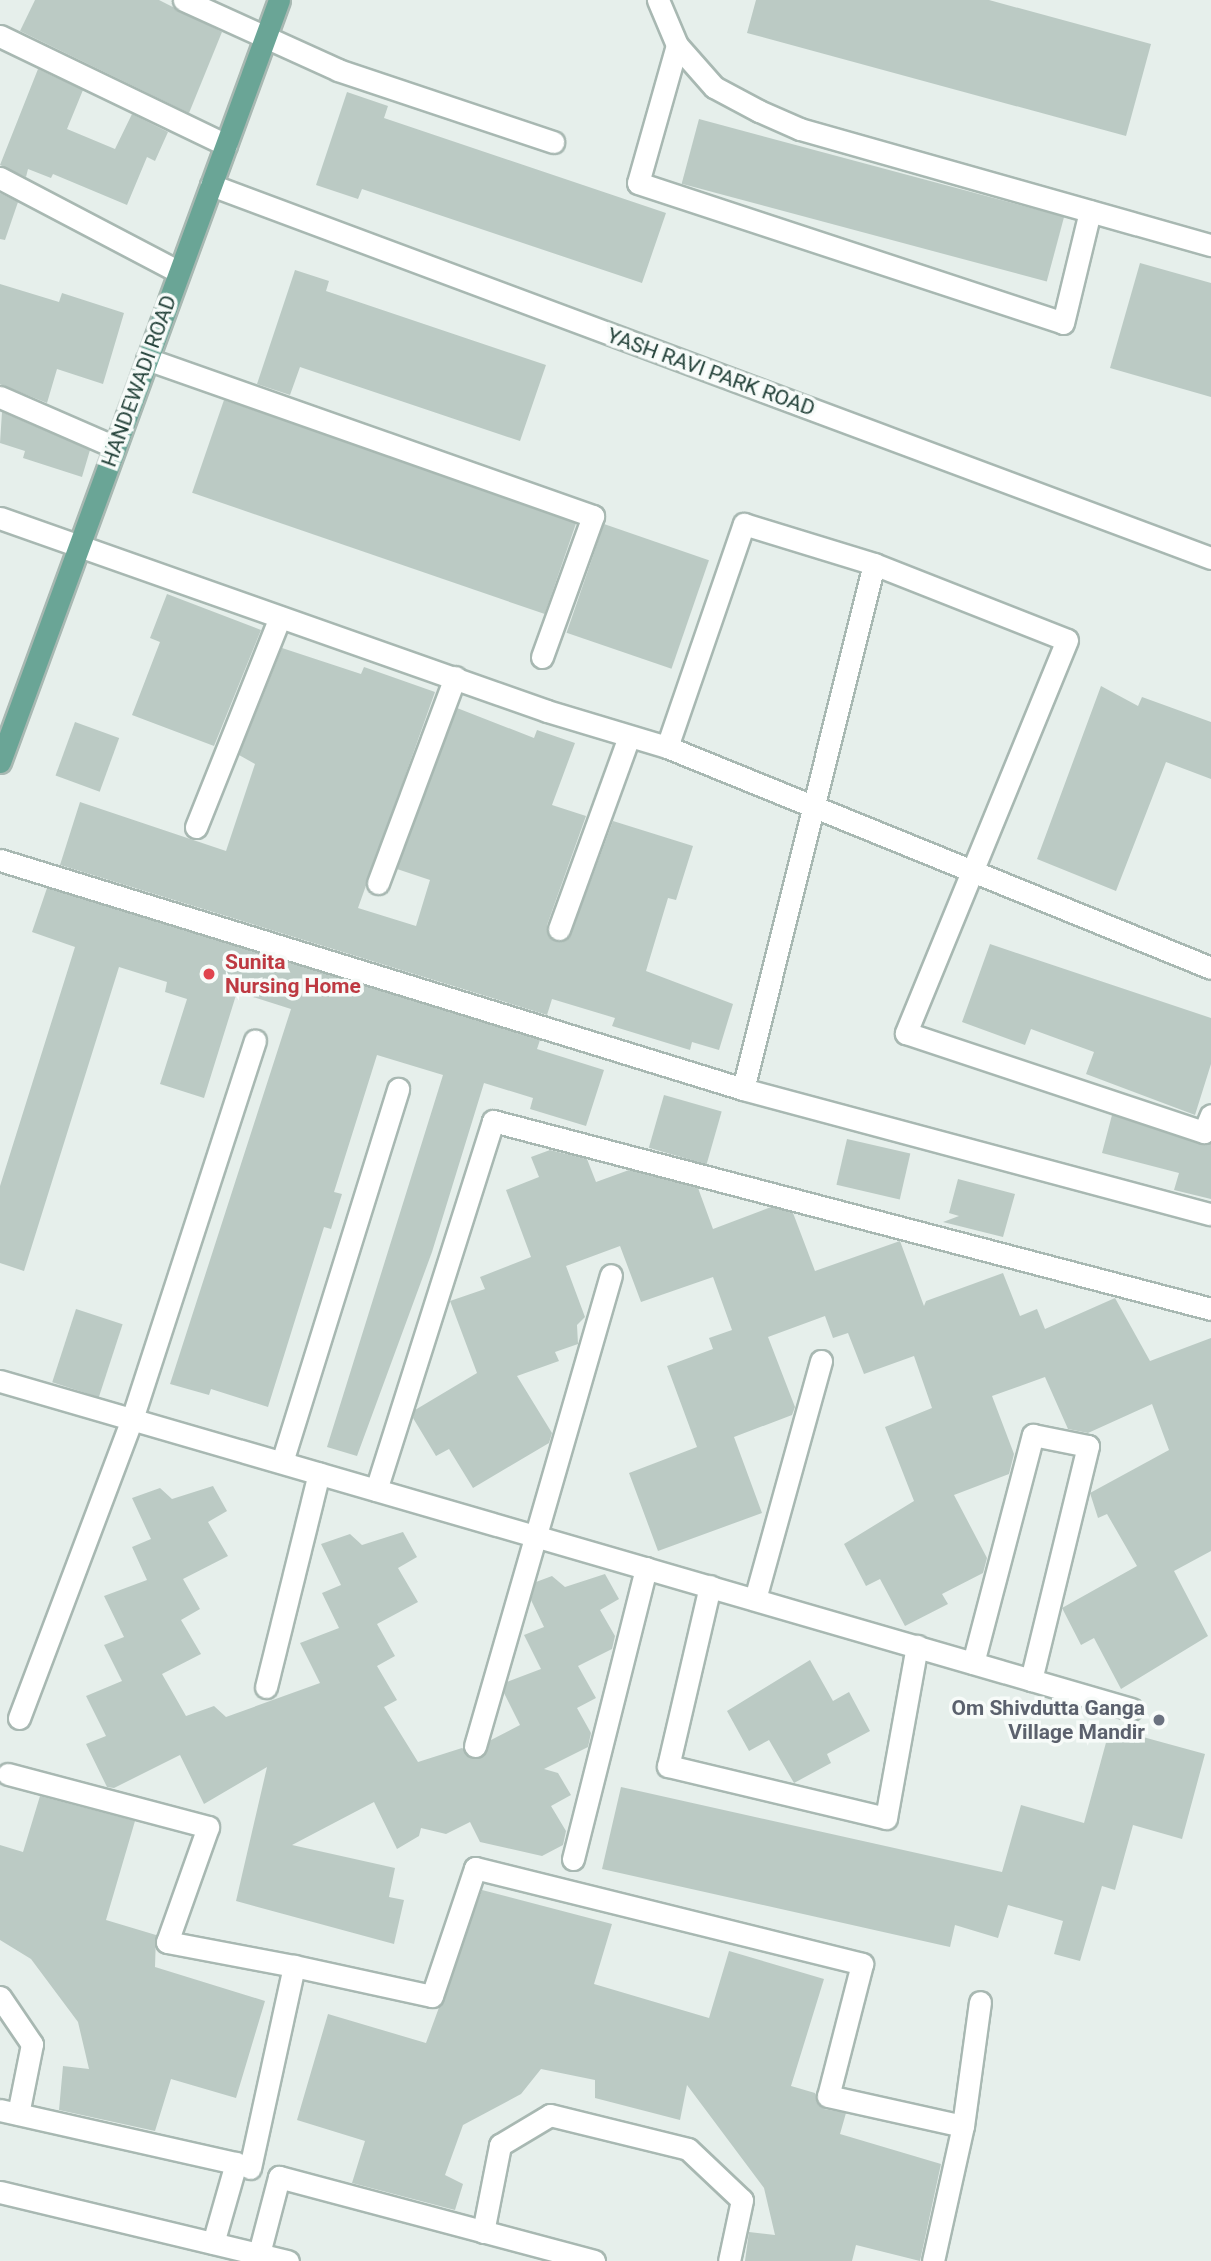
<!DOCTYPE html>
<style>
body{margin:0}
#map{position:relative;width:1211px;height:2261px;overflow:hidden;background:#e6efeb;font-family:Roboto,sans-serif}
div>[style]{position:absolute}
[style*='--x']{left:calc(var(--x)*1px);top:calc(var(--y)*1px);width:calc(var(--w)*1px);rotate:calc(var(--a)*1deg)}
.building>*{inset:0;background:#bbcac4;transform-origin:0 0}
.roads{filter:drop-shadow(2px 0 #a8b8b2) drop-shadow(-2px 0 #a8b8b2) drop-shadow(0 2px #a8b8b2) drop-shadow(0 -2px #a8b8b2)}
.minor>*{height:21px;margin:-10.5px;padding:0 10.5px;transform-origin:10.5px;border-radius:10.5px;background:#fff}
.major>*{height:21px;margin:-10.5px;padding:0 10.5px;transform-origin:10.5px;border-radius:10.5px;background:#6aa596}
.dots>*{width:19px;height:19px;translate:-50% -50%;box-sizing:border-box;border:4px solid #f7fbf9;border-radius:50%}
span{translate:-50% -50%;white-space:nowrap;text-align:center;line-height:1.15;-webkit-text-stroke:7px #f7fbf9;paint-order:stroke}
.street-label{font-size:21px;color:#24423a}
.health-label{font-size:21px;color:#be3a42;font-weight:700}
.left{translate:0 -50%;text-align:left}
.worship-label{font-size:21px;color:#5b616d;font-weight:700}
.right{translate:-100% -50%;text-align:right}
</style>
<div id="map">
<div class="building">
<i style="clip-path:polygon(35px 0,159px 0,222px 32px,189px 113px,20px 31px)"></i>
<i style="clip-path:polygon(756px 0,989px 0,1151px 44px,1126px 136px,747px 33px)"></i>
<i style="clip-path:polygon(38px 69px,83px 90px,67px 129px,115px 149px,132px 114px,168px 132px,155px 161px,147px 157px,127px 205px,53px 174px,51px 178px,28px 169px,26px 177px,0 165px)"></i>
<i style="clip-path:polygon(347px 92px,388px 106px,384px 118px,666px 213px,642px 283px,362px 189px,358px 199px,316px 185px)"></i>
<i style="left:699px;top:119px;width:378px;height:67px;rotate:15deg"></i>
<i style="clip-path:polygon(0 193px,18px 202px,5px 240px,0 239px)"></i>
<i style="clip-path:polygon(1140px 263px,1211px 283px,1211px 397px,1110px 368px)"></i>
<i style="clip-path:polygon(295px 270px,329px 281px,326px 291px,546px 365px,520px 441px,300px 367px,290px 395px,257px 384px)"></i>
<i style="clip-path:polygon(0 284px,59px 302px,62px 293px,124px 313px,103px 384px,57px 369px,47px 403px,0 384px)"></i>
<i style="left:224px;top:400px;width:373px;height:98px;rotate:19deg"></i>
<i style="clip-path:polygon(2px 412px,90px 450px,82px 477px,23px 458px,25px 451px,0 443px)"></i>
<i style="left:604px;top:524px;width:111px;height:115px;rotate:19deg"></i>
<i style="clip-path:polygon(167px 594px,261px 630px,214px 746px,132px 715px,160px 642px,150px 638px)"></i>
<i style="clip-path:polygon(282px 648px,361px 674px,364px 667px,435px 692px,358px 908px,416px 926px,430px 880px,397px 869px,457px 708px,534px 738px,537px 730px,575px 743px,552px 805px,586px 816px,547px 925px,549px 937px,561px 942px,571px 934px,613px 821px,693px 846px,676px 900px,668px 898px,646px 971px,733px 1004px,719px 1050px,692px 1042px,690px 1050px,612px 1026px,615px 1018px,552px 999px,547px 1015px,60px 865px,80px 802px,226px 851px,255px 764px,239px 755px)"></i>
<i style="clip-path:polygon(1101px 686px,1138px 706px,1142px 697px,1211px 722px,1211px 779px,1166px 762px,1116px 891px,1037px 859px)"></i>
<i style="left:75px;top:722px;width:47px;height:57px;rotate:20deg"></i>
<i style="clip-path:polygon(47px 888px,540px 1040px,537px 1049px,604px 1070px,586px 1126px,530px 1109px,533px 1098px,484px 1083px,432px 1252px,357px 1456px,327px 1447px,443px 1075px,377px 1055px,334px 1192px,342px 1194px,331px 1229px,324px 1227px,268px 1407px,211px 1389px,209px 1395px,170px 1384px,291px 1009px,237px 992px,204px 1098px,160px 1084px,187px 999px,165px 992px,167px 982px,119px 967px,24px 1271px,0 1263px,0 1186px,75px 947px,32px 932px)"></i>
<i style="clip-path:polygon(990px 944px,1211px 1018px,1211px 1064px,1195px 1115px,1086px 1074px,1094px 1052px,1031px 1029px,1025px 1045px,962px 1022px)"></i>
<i style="left:664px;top:1095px;width:60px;height:55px;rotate:16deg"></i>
<i style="clip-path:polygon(1112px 1115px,1200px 1144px,1211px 1143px,1211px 1199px,1174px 1190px,1179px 1173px,1102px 1153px)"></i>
<i style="left:847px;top:1139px;width:65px;height:47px;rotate:13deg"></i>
<i style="clip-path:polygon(550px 1150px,587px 1159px,596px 1182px,629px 1170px,698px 1188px,713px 1229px,771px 1207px,793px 1213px,815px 1271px,900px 1241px,924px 1306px,926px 1301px,1003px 1273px,1020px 1316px,1037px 1309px,1045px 1329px,1115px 1298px,1150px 1361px,1211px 1338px,1211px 1551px,1174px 1571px,1208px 1636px,1121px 1689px,1094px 1638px,1081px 1645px,1062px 1608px,1137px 1566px,1107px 1514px,1098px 1518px,1090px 1493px,1169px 1450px,1152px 1404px,1088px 1433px,1068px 1429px,1045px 1377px,992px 1396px,1014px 1454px,1009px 1474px,954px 1495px,987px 1558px,983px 1573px,942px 1594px,948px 1604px,905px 1626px,880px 1579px,866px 1586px,844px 1544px,914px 1501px,885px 1427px,932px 1408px,914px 1356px,864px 1374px,848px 1333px,833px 1338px,825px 1316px,768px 1337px,795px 1407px,792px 1415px,734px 1437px,762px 1513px,658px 1551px,629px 1473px,697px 1447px,667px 1366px,713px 1349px,709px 1338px,732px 1330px,713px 1277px,641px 1302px,620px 1246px,566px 1266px,585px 1317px,577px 1325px,578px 1344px,555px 1352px,559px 1361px,517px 1376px,552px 1433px,549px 1443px,473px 1488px,449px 1449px,436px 1456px,413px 1418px,415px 1410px,477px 1373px,450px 1301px,485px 1289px,480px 1277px,531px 1257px,506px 1190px,539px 1177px,531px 1157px)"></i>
<i style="clip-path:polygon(958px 1179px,1015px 1194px,1003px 1237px,943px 1222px,959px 1216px,949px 1213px)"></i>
<i style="left:76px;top:1309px;width:49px;height:77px;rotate:18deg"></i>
<i style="clip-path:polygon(213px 1486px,227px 1511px,208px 1522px,228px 1556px,183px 1579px,200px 1609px,181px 1620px,201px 1654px,162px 1674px,186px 1716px,214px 1706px,226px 1717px,320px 1683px,300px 1643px,339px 1628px,322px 1593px,341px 1585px,321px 1544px,350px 1534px,362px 1545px,403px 1532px,417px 1557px,398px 1568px,418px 1602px,377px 1624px,395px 1656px,377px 1666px,397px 1700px,384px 1707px,418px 1762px,462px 1748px,479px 1758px,491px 1740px,520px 1725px,504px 1693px,507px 1682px,541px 1669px,524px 1635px,544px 1627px,531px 1600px,536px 1582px,552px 1576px,565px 1587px,605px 1574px,619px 1599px,600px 1610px,615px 1636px,612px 1649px,578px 1666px,596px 1698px,577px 1708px,591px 1733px,588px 1747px,544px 1769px,558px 1773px,571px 1795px,551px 1806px,566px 1831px,563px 1845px,542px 1856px,480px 1842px,470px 1822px,446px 1834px,421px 1828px,419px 1836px,397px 1849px,374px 1802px,292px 1845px,395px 1868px,389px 1897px,404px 1900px,394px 1944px,236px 1901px,267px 1767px,204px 1804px,180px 1755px,114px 1788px,107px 1787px,86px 1744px,106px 1736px,86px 1696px,122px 1681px,104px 1645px,124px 1637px,104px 1596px,147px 1580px,132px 1547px,151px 1539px,132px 1498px,160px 1488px,172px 1499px)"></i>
<i style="clip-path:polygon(810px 1660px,833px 1701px,849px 1692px,870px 1731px,827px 1754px,831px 1763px,794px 1783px,769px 1740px,749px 1751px,727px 1711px)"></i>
<i style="clip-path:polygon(1110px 1728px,1205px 1754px,1182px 1839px,1133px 1825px,1115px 1890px,1102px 1886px,1080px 1961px,1054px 1954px,1063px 1921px,1008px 1905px,998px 1938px,955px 1925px,950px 1947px,602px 1869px,621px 1787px,1002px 1872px,1021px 1805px,1084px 1823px)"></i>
<i style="clip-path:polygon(40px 1796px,135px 1821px,106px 1920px,156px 1935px,155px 1967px,265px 2001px,236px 2098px,171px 2079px,155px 2131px,59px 2110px,63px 2066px,89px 2069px,78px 2022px,31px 1959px,0 1940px,0 1845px,23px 1852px)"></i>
<i style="clip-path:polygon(482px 1890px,612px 1924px,594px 1984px,709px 2018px,729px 1951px,824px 1979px,791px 2086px,815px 2093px,824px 2109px,846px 2113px,840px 2134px,941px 2164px,920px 2261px,856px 2245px,852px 2261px,745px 2261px,749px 2232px,775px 2235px,764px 2188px,687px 2085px,680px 2120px,595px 2098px,595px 2080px,541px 2069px,521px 2094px,463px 2125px,445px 2175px,463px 2184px,455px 2210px,352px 2183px,365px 2141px,297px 2120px,328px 2014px,426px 2043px)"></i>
</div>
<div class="roads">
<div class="minor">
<i style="--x:184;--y:0;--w:169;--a:24.4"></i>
<i style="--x:338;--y:70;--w:227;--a:18.5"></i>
<i style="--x:658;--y:0;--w:49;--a:67.1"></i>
<i style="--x:677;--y:45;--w:56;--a:48.6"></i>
<i style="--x:714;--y:87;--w:51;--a:28.1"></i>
<i style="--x:759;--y:111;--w:45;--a:23.7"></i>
<i style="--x:800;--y:129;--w:427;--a:15.8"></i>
<i style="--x:0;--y:36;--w:251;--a:25.7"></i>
<i style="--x:677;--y:45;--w:143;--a:105.8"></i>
<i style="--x:638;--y:183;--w:447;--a:18.2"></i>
<i style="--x:1063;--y:323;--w:115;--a:-76.4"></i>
<i style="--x:0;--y:178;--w:202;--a:27.7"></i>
<i style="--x:211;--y:185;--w:1067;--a:20.46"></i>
<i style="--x:147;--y:359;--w:473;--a:19.4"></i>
<i style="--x:593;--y:516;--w:150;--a:109.9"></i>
<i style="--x:0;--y:397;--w:125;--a:23.5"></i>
<i style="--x:0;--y:518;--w:580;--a:19.43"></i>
<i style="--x:547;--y:711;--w:125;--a:16.7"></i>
<i style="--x:667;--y:747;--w:587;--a:22.11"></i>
<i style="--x:667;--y:747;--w:236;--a:-71"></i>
<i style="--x:744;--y:524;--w:136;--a:17.1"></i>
<i style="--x:874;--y:564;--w:207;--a:21.5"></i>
<i style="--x:1067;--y:640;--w:425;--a:112.3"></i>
<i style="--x:906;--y:1033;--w:314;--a:18.4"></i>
<i style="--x:1204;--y:1132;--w:18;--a:-68"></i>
<i style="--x:196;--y:827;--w:226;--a:-68.2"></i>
<i style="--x:0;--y:860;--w:777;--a:17.13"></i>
<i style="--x:743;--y:1089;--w:484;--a:15"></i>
<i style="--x:378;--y:883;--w:220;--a:-69.5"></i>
<i style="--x:559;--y:929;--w:204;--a:-70"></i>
<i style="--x:743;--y:1089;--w:541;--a:-75.99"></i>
<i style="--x:0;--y:1381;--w:1178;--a:16.17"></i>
<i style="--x:282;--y:1462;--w:391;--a:-72.7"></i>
<i style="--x:376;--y:1490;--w:387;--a:-72.4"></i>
<i style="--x:493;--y:1121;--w:742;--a:14.67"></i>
<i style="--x:710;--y:1586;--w:185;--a:103.1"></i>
<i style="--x:668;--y:1766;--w:224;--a:13.4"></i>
<i style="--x:886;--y:1818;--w:175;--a:-79.8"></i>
<i style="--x:755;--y:1599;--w:247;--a:-74.5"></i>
<i style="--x:973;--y:1663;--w:236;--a:-75.3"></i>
<i style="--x:1033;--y:1435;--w:56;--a:11.3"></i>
<i style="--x:1088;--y:1446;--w:241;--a:103.7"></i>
<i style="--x:266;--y:1687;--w:220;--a:-76.1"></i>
<i style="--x:19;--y:1718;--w:320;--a:-69.3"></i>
<i style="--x:132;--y:1419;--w:398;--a:-72"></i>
<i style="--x:475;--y:1746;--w:490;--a:-73.9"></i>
<i style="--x:8;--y:1774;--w:207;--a:14.8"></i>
<i style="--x:208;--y:1827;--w:122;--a:109.6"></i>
<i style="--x:167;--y:1942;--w:129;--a:10.7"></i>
<i style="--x:573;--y:1859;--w:300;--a:-75.9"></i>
<i style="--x:0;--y:1997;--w:57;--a:55.8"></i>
<i style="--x:32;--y:2044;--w:71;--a:101.3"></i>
<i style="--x:0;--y:2110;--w:242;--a:12.7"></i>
<i style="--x:236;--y:2163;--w:83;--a:106"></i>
<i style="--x:250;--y:2168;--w:207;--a:-77.7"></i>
<i style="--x:294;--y:1966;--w:141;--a:12.3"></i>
<i style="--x:432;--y:1996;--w:135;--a:-71.4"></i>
<i style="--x:475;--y:1868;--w:399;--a:13.9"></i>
<i style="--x:862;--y:1964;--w:136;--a:104.4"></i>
<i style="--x:828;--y:2096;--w:138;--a:12.5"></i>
<i style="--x:0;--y:2192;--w:296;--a:13.5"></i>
<i style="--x:483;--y:2232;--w:89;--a:-78.9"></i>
<i style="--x:500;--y:2145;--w:58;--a:-31"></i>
<i style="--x:550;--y:2115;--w:142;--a:13.8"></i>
<i style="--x:688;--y:2149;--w:74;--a:43.4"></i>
<i style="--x:742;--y:2200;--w:62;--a:102"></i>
<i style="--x:257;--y:2261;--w:87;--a:-75.3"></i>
<i style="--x:279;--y:2177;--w:326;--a:14.9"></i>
<i style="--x:933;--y:2261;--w:138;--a:-77.5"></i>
<i style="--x:963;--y:2126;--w:125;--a:-82.2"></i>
</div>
<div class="major">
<i style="--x:0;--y:762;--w:811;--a:-69.89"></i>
</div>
</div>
<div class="dots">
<i style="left:209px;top:974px;background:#e0444e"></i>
<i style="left:1159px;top:1720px;background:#6b7280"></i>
</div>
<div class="street-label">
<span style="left:711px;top:372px;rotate:20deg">YASH RAVI PARK ROAD</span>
<span style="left:139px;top:381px;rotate:-70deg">HANDEWADI ROAD</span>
</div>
<div class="health-label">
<span class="left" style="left:225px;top:974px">Sunita<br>Nursing Home</span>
</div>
<div class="worship-label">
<span class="right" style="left:1145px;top:1720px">Om Shivdutta Ganga<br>Village Mandir</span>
</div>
</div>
